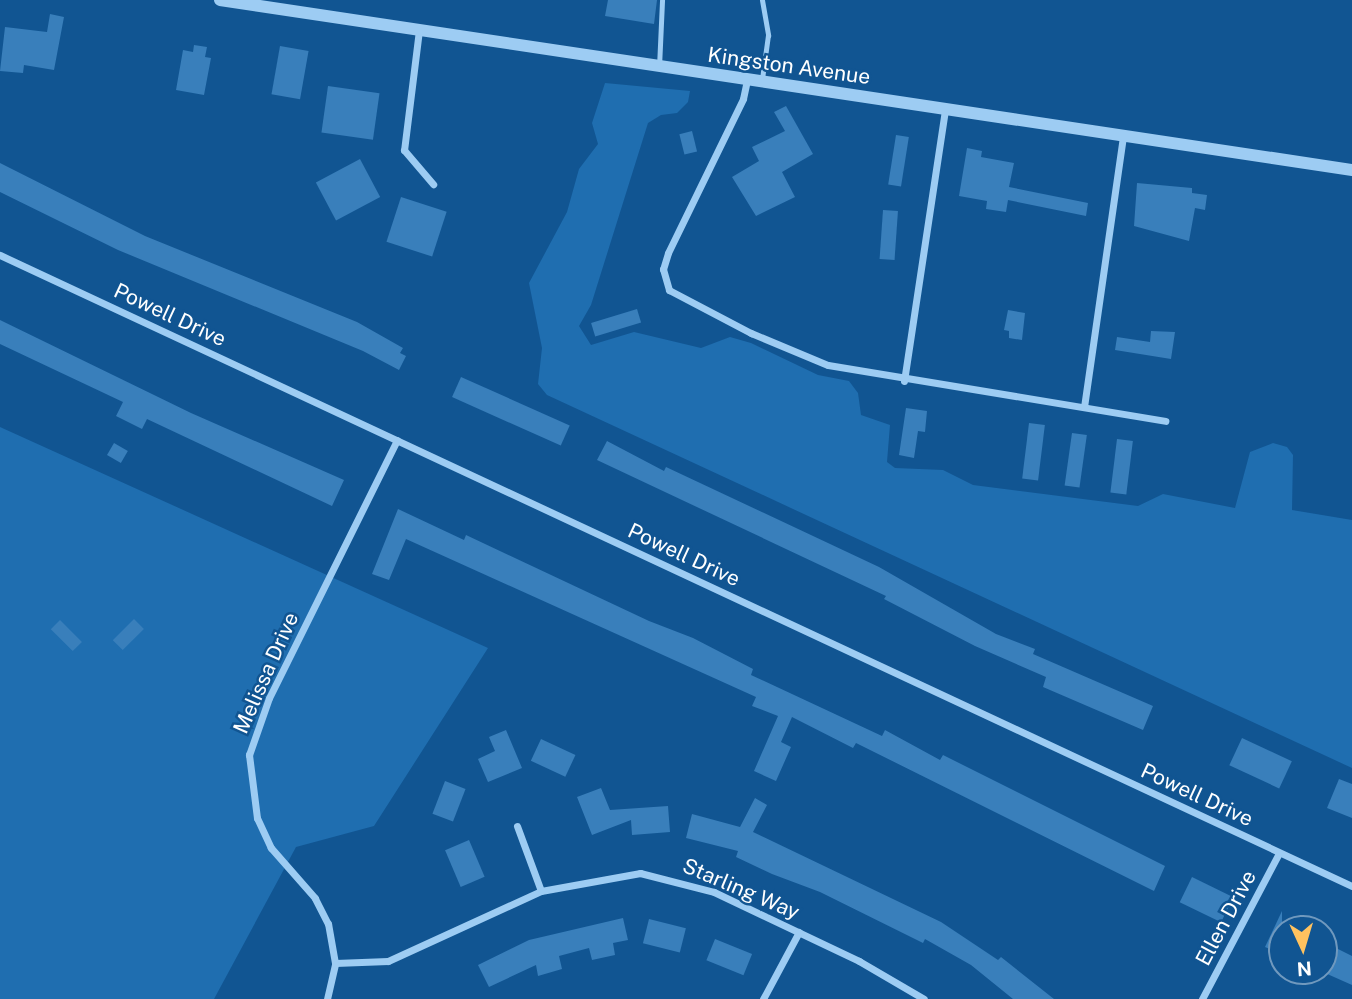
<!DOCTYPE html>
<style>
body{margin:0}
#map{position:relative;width:1352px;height:999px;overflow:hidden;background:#115592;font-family:"Public Sans",sans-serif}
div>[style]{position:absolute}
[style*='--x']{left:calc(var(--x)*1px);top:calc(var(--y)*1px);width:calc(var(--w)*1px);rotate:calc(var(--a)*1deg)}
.green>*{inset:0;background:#1f6eb0}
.building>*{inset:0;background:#397fbb;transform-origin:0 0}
.service>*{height:5px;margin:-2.5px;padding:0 2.5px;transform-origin:2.5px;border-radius:2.5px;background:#9dccf3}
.minor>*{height:7px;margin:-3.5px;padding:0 3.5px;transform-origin:3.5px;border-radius:3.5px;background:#9dccf3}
.tertiary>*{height:12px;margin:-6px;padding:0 6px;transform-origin:6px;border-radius:6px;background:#9dccf3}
span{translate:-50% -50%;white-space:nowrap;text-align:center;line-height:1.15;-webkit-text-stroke:5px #115592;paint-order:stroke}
.street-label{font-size:21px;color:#fff}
.north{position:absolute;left:1268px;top:915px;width:70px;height:70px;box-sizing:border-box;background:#115592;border:2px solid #7099be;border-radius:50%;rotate:176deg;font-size:19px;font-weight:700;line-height:28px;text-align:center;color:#fff}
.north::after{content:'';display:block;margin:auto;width:24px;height:32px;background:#ffc25f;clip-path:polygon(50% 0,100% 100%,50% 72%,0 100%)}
</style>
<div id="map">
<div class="green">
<i style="clip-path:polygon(605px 83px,690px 91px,688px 102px,677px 113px,661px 115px,648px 123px,591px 305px,579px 326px,591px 345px,634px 332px,701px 348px,730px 337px,751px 343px,818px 375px,849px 381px,858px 393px,861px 415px,890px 425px,887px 462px,895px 468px,943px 470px,973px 485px,1138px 506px,1163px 494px,1235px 508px,1250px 452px,1273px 443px,1287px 447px,1293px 455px,1292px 510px,1352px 520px,1352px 768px,547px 395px,538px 384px,542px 348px,529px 283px,567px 212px,579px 169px,598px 144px,592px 123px)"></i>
<i style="clip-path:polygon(0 427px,488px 648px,374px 826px,296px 847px,214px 999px,0 999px)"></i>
</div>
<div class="building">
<i style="clip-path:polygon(608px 0,657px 0,654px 24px,605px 16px)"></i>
<i style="clip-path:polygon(50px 14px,64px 17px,54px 70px,24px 65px,23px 73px,0 71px,5px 27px,47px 32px)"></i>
<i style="clip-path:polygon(194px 45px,207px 47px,205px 57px,211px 58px,204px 95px,176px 90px,183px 50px,193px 52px)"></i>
<i style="left:280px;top:46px;width:29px;height:49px;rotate:10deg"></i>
<i style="left:328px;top:86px;width:52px;height:47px;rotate:8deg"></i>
<i style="clip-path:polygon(786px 106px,813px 154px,782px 172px,795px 197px,756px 216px,732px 177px,759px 161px,752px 147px,785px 131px,774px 112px)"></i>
<i style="left:692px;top:131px;width:21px;height:13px;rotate:76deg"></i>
<i style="left:896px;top:135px;width:13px;height:50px;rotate:9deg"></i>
<i style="clip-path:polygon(967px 148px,982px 151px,981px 157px,1014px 163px,1009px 187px,1088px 203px,1086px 216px,1008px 200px,1006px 212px,986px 209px,987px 201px,959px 196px)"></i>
<i style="left:360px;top:159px;width:43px;height:50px;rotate:62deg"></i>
<i style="clip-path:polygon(0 163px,145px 236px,357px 322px,403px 348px,400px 353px,406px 356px,399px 370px,363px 351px,118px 250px,0 192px)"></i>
<i style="clip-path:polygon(1137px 183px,1192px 188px,1192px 193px,1207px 195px,1205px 210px,1195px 208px,1189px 241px,1134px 226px)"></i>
<i style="left:401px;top:197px;width:48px;height:47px;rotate:18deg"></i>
<i style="left:883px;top:210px;width:15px;height:49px;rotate:4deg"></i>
<i style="left:637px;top:309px;width:14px;height:48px;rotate:73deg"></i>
<i style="clip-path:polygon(1008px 310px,1025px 313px,1022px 340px,1009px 338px,1009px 331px,1004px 330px)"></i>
<i style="clip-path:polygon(0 320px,191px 413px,344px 480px,332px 506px,147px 419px,142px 429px,116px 416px,123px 402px,0 344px)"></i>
<i style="clip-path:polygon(1151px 331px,1175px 332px,1171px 359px,1115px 350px,1117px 337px,1150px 342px)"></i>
<i style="left:461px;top:377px;width:119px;height:22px;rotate:24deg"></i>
<i style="clip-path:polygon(906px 408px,927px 411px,925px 432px,918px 431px,914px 458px,899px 455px)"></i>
<i style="left:1029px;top:423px;width:16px;height:56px;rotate:7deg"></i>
<i style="left:1072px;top:433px;width:15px;height:53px;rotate:8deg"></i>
<i style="left:1117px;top:439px;width:16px;height:54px;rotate:7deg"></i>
<i style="clip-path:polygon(607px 441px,664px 471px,666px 467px,879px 567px,996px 634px,1035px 649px,1033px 654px,1153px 706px,1143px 730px,1043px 687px,1046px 677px,975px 646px,884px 599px,886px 596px,597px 460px)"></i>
<i style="left:114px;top:443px;width:16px;height:14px;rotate:30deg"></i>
<i style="clip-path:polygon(398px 509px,464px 540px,466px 535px,649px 621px,693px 638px,753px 669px,751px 675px,882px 736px,885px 730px,940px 760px,943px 755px,1165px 866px,1154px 891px,856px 743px,853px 748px,792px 717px,781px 742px,791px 747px,776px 781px,754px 771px,778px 716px,752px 706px,756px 697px,406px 539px,389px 580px,372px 574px)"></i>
<i style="left:134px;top:619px;width:14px;height:30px;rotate:45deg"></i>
<i style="left:60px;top:620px;width:31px;height:13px;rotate:45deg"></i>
<i style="clip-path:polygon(506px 730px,522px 768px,488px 782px,478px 759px,495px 751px,489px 737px)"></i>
<i style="left:1242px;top:738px;width:55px;height:30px;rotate:25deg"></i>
<i style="left:541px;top:739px;width:38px;height:24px;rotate:25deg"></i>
<i style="clip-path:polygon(1339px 779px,1352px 784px,1352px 818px,1327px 808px)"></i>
<i style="left:445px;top:781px;width:22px;height:35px;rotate:21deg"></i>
<i style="clip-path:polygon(601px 788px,610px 810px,668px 806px,670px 832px,632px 835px,631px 820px,592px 835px,577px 797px)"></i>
<i style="clip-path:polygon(755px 798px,767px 805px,753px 832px,941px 922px,998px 960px,1001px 957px,1054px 999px,1013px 999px,971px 965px,925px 939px,923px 943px,820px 892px,772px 874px,736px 857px,738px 851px,686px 838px,692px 814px,740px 827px)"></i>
<i style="left:469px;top:840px;width:40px;height:26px;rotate:67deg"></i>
<i style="left:1192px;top:877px;width:46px;height:28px;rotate:26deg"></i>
<i style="clip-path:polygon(1282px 911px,1282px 954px,1265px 947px)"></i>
<i style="clip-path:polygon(623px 918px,628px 940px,613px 943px,615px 955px,592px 960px,589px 948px,559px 956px,562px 969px,538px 976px,536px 965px,489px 987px,478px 965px,529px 940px)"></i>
<i style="left:649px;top:919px;width:38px;height:25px;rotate:14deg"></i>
<i style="left:715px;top:939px;width:40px;height:23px;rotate:22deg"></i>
<i style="clip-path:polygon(1336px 948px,1352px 956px,1352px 985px,1325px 973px)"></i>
</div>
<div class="service">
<i style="--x:762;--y:0;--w:36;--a:80"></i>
<i style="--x:768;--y:35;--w:44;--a:97.8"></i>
<i style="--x:659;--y:67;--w:67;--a:-87.4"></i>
</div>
<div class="minor">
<i style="--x:419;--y:30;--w:121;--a:97.1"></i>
<i style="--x:404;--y:150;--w:45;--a:49.5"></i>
<i style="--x:747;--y:80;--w:19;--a:102"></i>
<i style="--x:743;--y:99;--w:171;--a:116"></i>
<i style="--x:668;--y:253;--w:17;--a:107"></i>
<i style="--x:663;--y:269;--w:22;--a:74"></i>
<i style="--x:669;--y:290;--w:93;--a:27.7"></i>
<i style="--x:751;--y:333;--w:83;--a:22.6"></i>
<i style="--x:828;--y:365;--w:342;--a:9.4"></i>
<i style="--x:0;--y:255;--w:1492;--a:25.02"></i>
<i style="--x:904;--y:381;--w:275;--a:-81.4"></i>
<i style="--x:1084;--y:407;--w:273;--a:-81.8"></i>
<i style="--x:517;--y:826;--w:69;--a:69.7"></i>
<i style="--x:335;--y:963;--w:53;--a:-2.2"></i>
<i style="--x:388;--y:961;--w:168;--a:-24.6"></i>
<i style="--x:541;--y:891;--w:101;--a:-10.3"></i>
<i style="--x:640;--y:873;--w:76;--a:14.4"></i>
<i style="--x:714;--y:892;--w:161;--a:25.4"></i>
<i style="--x:859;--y:961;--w:75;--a:30.3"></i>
<i style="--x:327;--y:999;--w:37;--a:-77"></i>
<i style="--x:335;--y:963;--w:40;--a:-100"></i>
<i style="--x:328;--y:924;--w:29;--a:-117"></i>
<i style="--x:315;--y:898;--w:67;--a:-131.3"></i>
<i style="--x:271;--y:848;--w:33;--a:-115"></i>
<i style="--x:257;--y:818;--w:64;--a:-97.2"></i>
<i style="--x:249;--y:755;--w:60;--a:-70.7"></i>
<i style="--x:269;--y:698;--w:288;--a:-63.6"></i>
<i style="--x:763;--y:999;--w:76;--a:-61.8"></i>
<i style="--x:1202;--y:999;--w:165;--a:-62.2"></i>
</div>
<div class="tertiary">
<i style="--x:220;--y:0;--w:1145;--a:8.54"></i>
</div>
<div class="street-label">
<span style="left:789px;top:66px;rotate:8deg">Kingston Avenue</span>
<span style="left:170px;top:315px;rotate:25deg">Powell Drive</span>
<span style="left:684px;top:555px;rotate:25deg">Powell Drive</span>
<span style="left:266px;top:673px;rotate:-66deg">Melissa Drive</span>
<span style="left:1197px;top:795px;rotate:25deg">Powell Drive</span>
<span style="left:741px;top:889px;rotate:23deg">Starling Way</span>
<span style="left:1226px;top:918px;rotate:-62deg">Ellen Drive</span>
</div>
<div class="north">N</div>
</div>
